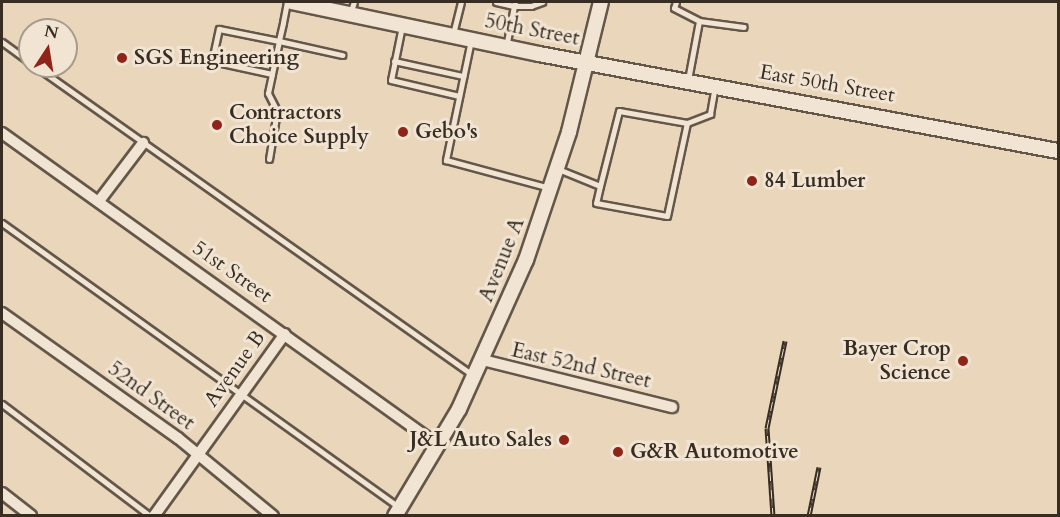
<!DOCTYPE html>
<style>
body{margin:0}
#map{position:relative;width:1060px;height:517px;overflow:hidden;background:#e9d6bb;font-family:Cardo,serif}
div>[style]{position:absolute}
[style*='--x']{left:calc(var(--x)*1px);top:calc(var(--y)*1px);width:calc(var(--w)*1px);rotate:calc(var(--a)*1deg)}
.roads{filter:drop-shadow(2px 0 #645749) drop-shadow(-2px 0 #645749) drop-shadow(0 2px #645749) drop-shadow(0 -2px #645749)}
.service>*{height:5px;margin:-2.5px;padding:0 2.5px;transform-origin:2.5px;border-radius:2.5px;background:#f1e4d3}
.minor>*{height:10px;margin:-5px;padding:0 5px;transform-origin:5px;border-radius:5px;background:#f1e4d3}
.secondary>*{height:14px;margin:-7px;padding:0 7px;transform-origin:7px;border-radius:7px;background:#f1e4d3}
.rail>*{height:5px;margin-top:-2.5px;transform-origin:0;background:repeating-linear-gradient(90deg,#f1e4d3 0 9px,#372d23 0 18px);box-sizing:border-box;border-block:2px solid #372d23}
.dots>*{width:16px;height:16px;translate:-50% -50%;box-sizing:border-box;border:3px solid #f1e4d3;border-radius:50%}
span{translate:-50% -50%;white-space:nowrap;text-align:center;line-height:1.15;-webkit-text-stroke:6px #f1e4d3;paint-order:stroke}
.street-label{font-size:21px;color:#372d23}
.poi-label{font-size:21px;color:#372d23;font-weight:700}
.left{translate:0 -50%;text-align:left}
.right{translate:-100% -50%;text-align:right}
.frame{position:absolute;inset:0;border:3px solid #372d23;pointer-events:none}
.north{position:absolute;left:18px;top:18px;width:60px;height:60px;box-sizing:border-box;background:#f1e4d3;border:2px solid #a79b8d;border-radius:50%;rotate:12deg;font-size:16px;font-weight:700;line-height:24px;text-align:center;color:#372d23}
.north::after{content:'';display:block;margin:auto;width:21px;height:27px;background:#8f2418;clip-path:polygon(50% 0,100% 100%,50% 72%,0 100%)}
</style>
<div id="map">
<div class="roads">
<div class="service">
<i style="--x:287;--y:2;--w:21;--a:101"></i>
<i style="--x:283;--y:23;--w:18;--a:103"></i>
<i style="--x:279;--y:41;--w:34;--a:102"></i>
<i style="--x:272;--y:74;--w:61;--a:-167.8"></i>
<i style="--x:212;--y:61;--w:33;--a:-78"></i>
<i style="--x:219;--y:29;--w:61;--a:11.3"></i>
<i style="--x:279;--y:41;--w:65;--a:12.5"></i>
<i style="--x:496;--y:2;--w:18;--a:13"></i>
<i style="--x:514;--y:6;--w:42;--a:101"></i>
<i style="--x:515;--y:2;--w:4;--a:104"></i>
<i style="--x:514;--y:6;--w:17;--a:0"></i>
<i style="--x:531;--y:6;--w:12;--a:-20"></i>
<i style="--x:676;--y:2;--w:6;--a:108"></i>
<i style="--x:674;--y:8;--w:28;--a:27"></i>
<i style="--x:699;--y:21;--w:60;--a:100.6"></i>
<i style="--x:350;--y:14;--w:13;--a:-72"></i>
<i style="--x:699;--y:21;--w:45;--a:7.6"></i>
<i style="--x:402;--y:26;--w:55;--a:101.5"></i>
<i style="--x:391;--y:80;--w:70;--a:13.2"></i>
<i style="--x:453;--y:34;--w:33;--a:-76"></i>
<i style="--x:471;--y:40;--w:123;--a:101.8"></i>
<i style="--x:446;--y:160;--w:108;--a:15.1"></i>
<i style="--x:2;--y:42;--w:34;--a:36"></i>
<i style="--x:394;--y:61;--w:71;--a:12.3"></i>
<i style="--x:35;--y:66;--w:537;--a:35.23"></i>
<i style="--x:687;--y:123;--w:25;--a:-21"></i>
<i style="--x:710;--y:114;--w:27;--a:-80"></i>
<i style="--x:269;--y:159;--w:49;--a:-80.5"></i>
<i style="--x:277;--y:111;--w:20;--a:-117"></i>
<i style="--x:268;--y:93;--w:19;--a:-78"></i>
<i style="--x:558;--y:169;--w:45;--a:22"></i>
<i style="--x:600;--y:186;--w:17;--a:103"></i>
<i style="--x:596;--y:203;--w:72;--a:10.4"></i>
<i style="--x:667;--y:216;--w:95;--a:-77.9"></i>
<i style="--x:687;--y:123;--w:69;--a:-170"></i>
<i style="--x:619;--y:111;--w:77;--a:104.2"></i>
<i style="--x:2;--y:223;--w:490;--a:35.6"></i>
<i style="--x:2;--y:404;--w:186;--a:37.1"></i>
</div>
<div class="minor">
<i style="--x:2;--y:133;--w:536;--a:35.59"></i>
<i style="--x:99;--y:201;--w:73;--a:-52.8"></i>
<i style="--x:2;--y:313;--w:216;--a:35.4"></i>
<i style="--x:178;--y:438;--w:123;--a:39.4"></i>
<i style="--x:483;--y:360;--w:195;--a:14"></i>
<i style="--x:2;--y:493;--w:37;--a:38"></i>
<i style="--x:154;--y:516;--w:224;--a:-54.3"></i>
</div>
<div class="secondary">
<i style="--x:292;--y:2;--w:252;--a:11.9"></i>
<i style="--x:539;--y:54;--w:528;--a:10.59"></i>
<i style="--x:395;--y:516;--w:125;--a:-59.1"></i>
<i style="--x:459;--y:409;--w:163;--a:-65.8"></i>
<i style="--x:526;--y:260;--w:135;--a:-71.4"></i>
<i style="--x:569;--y:132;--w:134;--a:-76.2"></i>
</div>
</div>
<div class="rail">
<i style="--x:773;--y:516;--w:88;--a:-93.9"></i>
<i style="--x:767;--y:428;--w:89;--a:-78.3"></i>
<i style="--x:809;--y:516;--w:50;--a:-78.5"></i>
</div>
<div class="dots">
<i style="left:122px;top:58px;background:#8f2418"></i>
<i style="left:217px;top:125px;background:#8f2418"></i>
<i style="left:403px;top:132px;background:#8f2418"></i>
<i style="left:752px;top:181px;background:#8f2418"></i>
<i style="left:963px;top:361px;background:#8f2418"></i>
<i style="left:564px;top:440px;background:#8f2418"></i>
<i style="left:618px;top:452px;background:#8f2418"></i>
</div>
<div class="street-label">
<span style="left:532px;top:30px;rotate:11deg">50th Street</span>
<span style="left:827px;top:84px;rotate:10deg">East 50th Street</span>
<span style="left:502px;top:260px;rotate:-68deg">Avenue A</span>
<span style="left:232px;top:272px;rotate:35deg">51st Street</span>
<span style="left:581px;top:366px;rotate:13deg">East 52nd Street</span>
<span style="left:235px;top:369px;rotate:-54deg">Avenue B</span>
<span style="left:151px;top:396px;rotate:36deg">52nd Street</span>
</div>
<div class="poi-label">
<span class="left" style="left:134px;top:58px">SGS Engineering</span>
<span class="left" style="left:229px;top:125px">Contractors<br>Choice Supply</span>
<span class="left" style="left:415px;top:132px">Gebo's</span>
<span class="left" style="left:764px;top:181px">84 Lumber</span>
<span class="right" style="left:951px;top:361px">Bayer Crop<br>Science</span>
<span class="right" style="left:552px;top:440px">J&amp;L Auto Sales</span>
<span class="left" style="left:630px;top:452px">G&amp;R Automotive</span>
</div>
<div class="frame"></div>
<div class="north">N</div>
</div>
